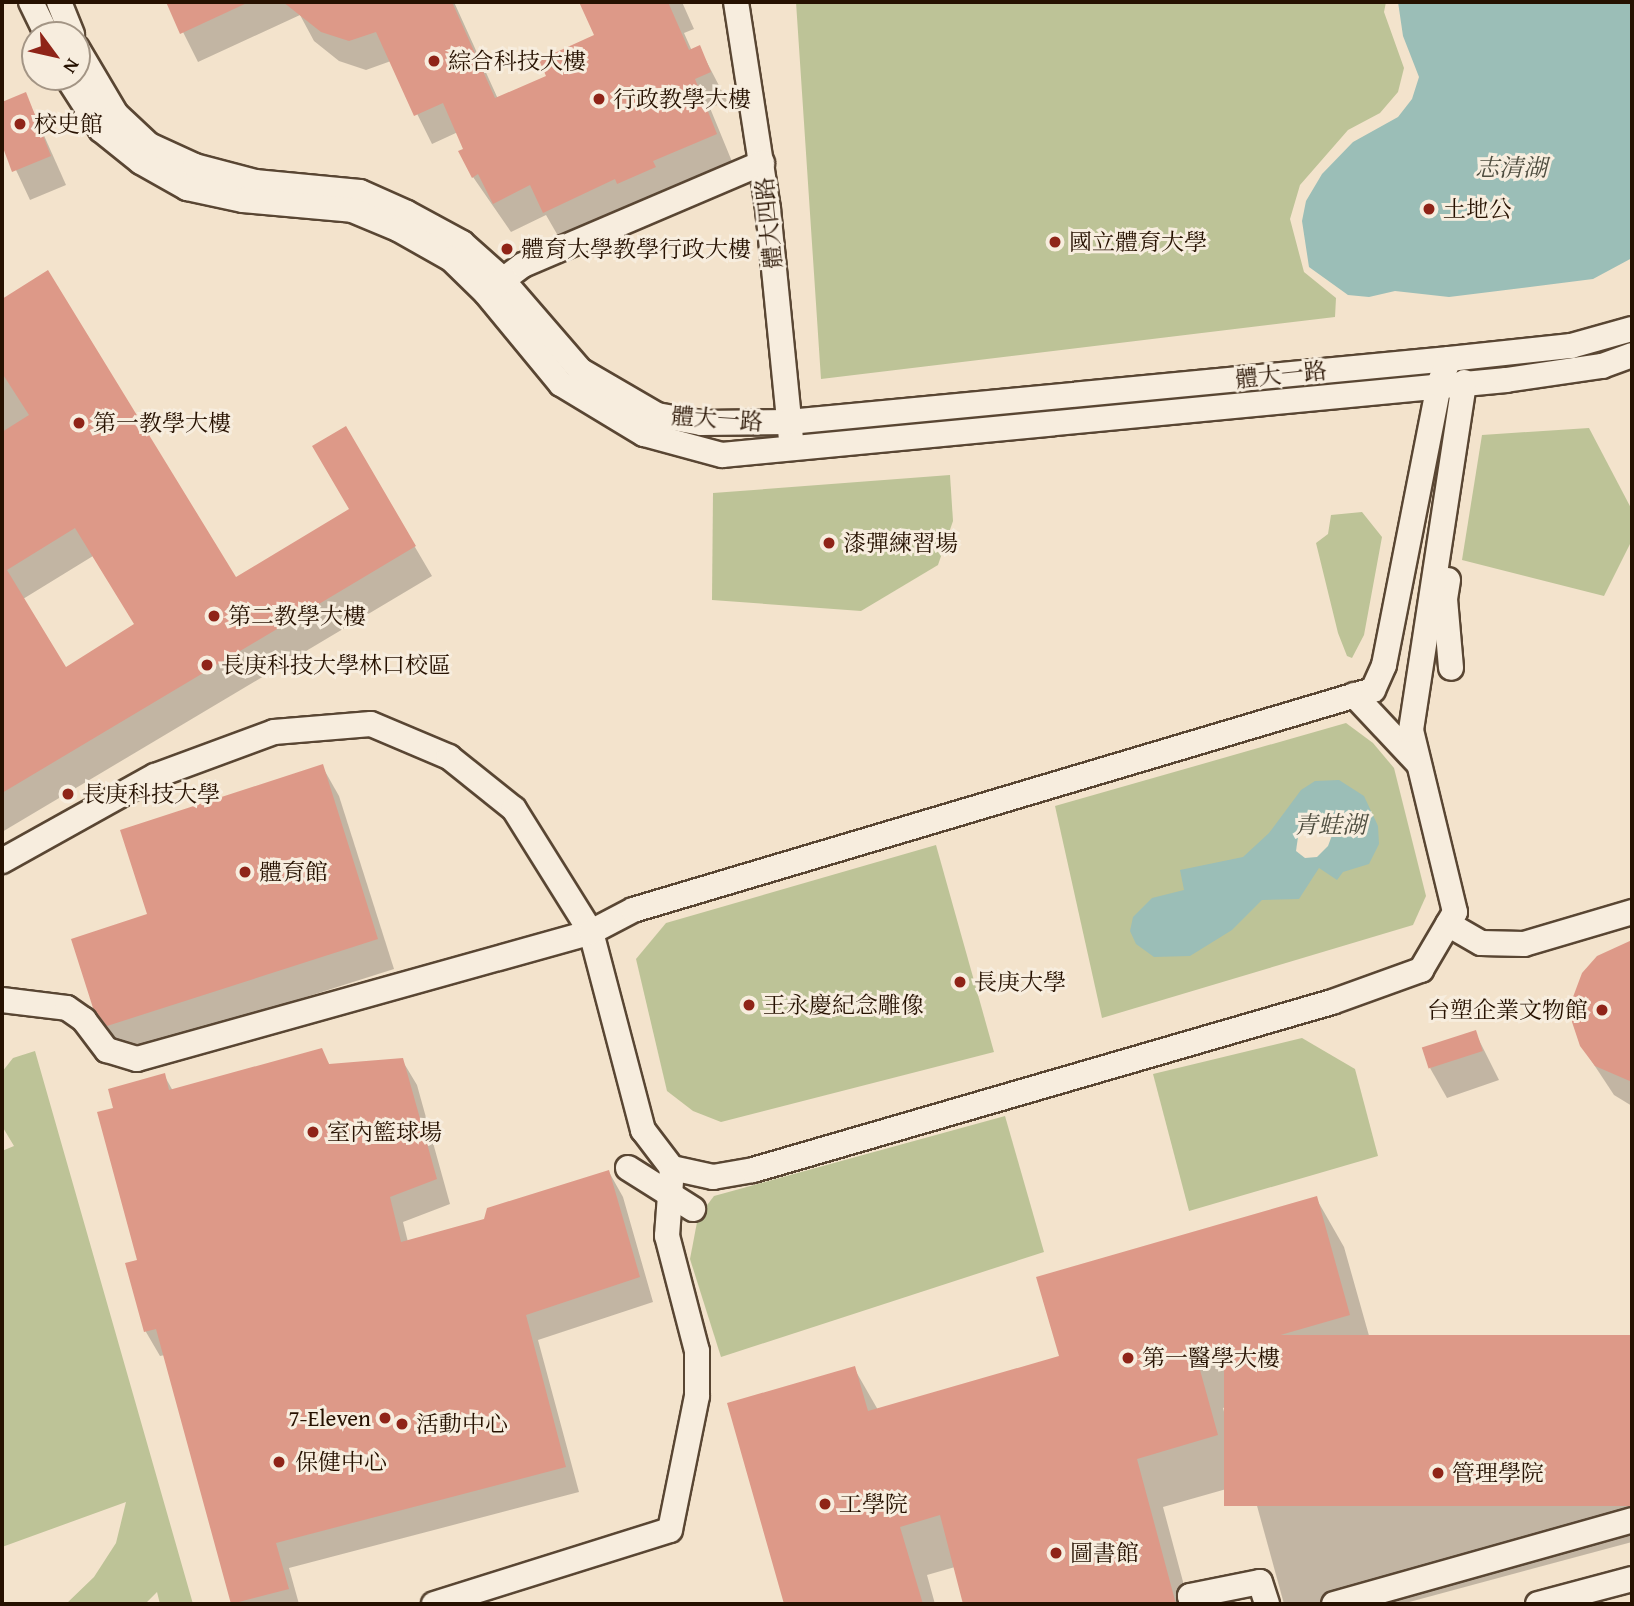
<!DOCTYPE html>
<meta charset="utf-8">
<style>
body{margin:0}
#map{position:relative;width:1634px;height:1606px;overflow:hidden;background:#f3e3cc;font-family:"Gentium Book Plus","Noto Serif TC",serif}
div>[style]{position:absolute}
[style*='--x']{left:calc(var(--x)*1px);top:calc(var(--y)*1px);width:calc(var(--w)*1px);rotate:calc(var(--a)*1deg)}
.green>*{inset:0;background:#bdc397}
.water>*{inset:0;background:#9bbeb7}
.pier>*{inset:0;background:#f3e3cc}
.shadow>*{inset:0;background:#0003}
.building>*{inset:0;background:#d98;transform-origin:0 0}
.roads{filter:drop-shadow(2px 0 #594633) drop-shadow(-2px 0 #594633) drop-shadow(0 2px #594633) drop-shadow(0 -2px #594633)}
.minor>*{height:24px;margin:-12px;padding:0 12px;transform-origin:12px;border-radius:12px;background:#f7edde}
.dots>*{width:19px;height:19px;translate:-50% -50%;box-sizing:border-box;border:4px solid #f7edde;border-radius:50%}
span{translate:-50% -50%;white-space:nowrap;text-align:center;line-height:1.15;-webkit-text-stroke:6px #f7edde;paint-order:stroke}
.poi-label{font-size:23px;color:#261100}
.left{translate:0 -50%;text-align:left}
.right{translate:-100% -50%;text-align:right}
.street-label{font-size:23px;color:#261100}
.water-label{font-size:24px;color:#4f4e40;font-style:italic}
.frame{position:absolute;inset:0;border:4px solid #261100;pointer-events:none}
.north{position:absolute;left:21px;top:21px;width:70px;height:70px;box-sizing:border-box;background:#f7edde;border:2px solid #a39585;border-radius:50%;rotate:123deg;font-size:19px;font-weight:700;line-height:28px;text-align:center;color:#261100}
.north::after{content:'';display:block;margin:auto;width:24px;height:32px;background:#8f2418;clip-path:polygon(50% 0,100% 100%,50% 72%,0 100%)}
</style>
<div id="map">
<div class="green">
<i style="clip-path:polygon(796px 2px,1386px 2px,1384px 12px,1404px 68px,1398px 92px,1380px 113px,1348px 130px,1300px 185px,1290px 219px,1304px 272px,1336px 298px,1335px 317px,821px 379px)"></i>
<i style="clip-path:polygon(1589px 428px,1632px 510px,1632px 540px,1604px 596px,1462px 560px,1482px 435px)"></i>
<i style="clip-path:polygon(950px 475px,953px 521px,938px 565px,861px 611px,712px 600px,713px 493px)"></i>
<i style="clip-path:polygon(1362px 512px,1382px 537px,1364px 635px,1352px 658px,1347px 656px,1338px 633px,1316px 543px,1328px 534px,1331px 515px)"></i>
<i style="clip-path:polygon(1346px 723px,1373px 743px,1394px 768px,1426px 896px,1413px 925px,1102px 1018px,1055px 806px)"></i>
<i style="clip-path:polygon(936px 845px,994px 1052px,721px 1122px,693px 1111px,667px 1091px,636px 959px,666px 923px)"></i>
<i style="clip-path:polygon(1302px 1038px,1355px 1069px,1378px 1156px,1189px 1211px,1153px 1074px)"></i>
<i style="clip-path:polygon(35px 1051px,193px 1604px,160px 1604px,157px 1592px,145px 1604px,66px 1604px,94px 1577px,116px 1543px,126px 1502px,2px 1547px,2px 1151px,14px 1146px,2px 1126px,2px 1072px,13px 1058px)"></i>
<i style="clip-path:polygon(1005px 1116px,1044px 1252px,721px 1357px,690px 1259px,698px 1217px,714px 1196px)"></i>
</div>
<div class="water">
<i style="clip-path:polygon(1398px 2px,1632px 2px,1632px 258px,1593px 279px,1449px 297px,1395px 291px,1369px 297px,1348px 295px,1309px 267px,1302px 221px,1306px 201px,1322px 174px,1353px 142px,1398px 117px,1412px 99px,1419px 77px,1403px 36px)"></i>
<i style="clip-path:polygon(1339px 780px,1364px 796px,1378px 826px,1379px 844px,1369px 864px,1343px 872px,1337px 880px,1319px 868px,1299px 899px,1262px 900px,1232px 930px,1190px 956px,1154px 957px,1136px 944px,1130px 931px,1133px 917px,1152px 898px,1184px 890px,1180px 870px,1243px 857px,1269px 833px,1301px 790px,1315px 781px)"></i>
</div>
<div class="pier">
<i style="clip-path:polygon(1325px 820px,1334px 830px,1328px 846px,1317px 857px,1305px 858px,1296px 851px,1298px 837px,1308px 827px)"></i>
</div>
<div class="shadow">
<i style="clip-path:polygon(168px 2px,454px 2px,498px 99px,549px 77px,596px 35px,581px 2px,682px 2px,694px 29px,684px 33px,692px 51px,699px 47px,727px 101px,710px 108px,733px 164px,561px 241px,546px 215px,511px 232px,473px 177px,460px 152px,465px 149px,458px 132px,432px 144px,391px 61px,366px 70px,339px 61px,314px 41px,300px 15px,198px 62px)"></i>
<i style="clip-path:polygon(26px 95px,66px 185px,30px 200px,2px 140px,2px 104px)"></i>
<i style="clip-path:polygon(evenodd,47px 273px,235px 579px,351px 510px,345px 428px,432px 576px,2px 832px,2px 733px,7px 730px,2px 720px,2px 301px,47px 273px,93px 556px,136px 625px,65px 669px,23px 599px,93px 556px)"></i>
<i style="clip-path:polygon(322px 766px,339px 796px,394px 969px,126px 1054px,94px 1007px,149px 915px)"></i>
<i style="clip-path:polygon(1632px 943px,1632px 1106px,1614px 1095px,1581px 1045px,1598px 958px)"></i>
<i style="clip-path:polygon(1475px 1032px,1499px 1080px,1447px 1098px,1430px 1068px)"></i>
<i style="clip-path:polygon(321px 1050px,330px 1066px,402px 1060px,417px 1085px,450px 1204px,403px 1222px,408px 1242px,485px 1221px,609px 1172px,623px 1197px,653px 1302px,538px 1340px,579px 1492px,289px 1568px,299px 1604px,233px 1604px,165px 1355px,160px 1356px,146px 1332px,127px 1264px,139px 1261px,115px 1109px,164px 1075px,173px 1091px)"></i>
<i style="clip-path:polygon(1316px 1198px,1344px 1247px,1377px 1364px,1223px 1408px,1244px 1484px,1163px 1507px,1189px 1604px,965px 1604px,955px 1567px,927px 1575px,935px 1604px,786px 1604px,729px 1404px,854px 1368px,878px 1410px,1061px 1357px)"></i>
<i style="clip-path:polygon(1632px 1337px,1632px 1542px,1402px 1604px,1284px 1604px,1240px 1444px)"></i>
</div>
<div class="building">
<i style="clip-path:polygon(166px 2px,249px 2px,180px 34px)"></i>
<i style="clip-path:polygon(283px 2px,452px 2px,495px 98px,546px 76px,539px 60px,594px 35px,579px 2px,668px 2px,689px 50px,700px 45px,711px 72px,695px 79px,717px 134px,653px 161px,656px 167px,617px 184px,615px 179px,543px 213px,530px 185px,493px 204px,478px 174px,472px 178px,458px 151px,463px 149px,443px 103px,414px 116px,376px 32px,349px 41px,321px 32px)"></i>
<i style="clip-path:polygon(26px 92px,51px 156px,12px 172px,2px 145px,2px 102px)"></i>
<i style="clip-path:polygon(evenodd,48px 270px,236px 577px,349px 509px,312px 446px,346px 426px,416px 546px,2px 793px,2px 432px,29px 415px,2px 373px,2px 299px,48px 270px,75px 528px,134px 624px,66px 667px,7px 570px,75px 528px)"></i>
<i style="clip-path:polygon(323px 764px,378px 939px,107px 1026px,93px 1008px,71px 939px,147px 914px,120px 830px)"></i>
<i style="clip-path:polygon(1632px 940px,1632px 1082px,1595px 1066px,1580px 1046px,1572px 1022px,1573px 997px,1582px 973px,1597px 956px)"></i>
<i style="left:1476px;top:1030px;width:22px;height:57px;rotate:72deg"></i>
<i style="clip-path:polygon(322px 1048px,329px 1064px,403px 1058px,437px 1179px,390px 1197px,401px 1242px,484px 1219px,487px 1208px,609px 1170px,640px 1277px,526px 1315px,566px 1467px,276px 1543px,289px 1589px,231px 1604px,156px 1329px,144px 1332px,125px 1263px,137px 1260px,97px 1112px,113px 1108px,108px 1089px,165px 1073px,169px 1090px)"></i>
<i style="clip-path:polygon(1317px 1196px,1350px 1315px,1197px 1359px,1218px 1435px,1137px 1459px,1176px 1604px,963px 1604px,940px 1515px,900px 1527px,923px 1604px,784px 1604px,727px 1403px,855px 1366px,868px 1411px,1059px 1356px,1036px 1277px)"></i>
<i style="left:1632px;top:1335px;width:171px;height:408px;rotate:90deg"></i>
</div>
<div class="roads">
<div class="minor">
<i style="--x:31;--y:2;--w:37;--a:64"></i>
<i style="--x:59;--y:2;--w:35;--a:68"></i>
<i style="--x:736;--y:2;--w:209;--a:81.2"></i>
<i style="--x:768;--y:209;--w:230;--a:84.3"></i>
<i style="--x:77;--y:48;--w:77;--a:59.4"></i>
<i style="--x:116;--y:114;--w:45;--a:43.2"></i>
<i style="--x:149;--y:145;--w:51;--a:24.5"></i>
<i style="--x:195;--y:166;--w:62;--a:14.9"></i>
<i style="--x:255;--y:182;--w:105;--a:5.4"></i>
<i style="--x:360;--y:192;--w:51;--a:24.1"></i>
<i style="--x:407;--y:213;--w:63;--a:28.6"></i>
<i style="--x:462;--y:243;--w:50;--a:41.7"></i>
<i style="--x:499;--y:276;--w:124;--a:49.2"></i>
<i style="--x:580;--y:370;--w:89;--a:30.3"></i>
<i style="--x:657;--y:415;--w:45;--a:10.3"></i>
<i style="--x:701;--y:423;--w:88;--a:-0.7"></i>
<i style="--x:789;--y:422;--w:663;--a:-5.45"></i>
<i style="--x:1449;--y:359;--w:123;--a:-6.1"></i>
<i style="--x:1571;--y:346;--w:63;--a:-15.6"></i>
<i style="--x:67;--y:77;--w:63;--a:57.3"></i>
<i style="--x:101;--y:130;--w:51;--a:38.7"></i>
<i style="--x:141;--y:162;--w:53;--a:29.5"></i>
<i style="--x:187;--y:188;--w:57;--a:12.1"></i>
<i style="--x:243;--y:200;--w:109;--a:5.2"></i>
<i style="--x:352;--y:210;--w:50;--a:22.4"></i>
<i style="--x:398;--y:229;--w:61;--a:29.5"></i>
<i style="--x:451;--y:259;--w:49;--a:44.2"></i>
<i style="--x:486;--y:293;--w:118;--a:50.5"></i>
<i style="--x:561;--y:384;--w:97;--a:31.1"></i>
<i style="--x:644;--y:434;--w:81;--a:15.1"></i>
<i style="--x:722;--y:455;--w:788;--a:-5.46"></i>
<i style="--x:1506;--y:380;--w:97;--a:-8.3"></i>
<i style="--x:1602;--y:366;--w:32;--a:-20"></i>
<i style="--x:491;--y:289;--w:40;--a:-37"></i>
<i style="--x:523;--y:265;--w:260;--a:-23.1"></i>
<i style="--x:1448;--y:580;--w:19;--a:99"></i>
<i style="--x:1445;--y:599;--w:69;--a:85"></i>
<i style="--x:1354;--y:695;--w:92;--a:46.8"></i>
<i style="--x:2;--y:861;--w:175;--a:-29.1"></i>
<i style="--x:155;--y:776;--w:127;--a:-20.3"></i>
<i style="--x:274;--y:732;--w:97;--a:-4.7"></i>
<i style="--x:371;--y:724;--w:85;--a:22.9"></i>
<i style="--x:449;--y:757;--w:83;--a:38.7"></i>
<i style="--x:514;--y:809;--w:145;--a:58"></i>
<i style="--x:591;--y:932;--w:205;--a:75.3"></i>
<i style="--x:643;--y:1130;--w:48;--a:52.7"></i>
<i style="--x:672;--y:1168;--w:42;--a:12.4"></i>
<i style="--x:713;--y:1177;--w:41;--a:-9.9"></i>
<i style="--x:753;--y:1170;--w:603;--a:-16.18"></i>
<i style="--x:1332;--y:1002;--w:95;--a:-19.8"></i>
<i style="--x:1421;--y:970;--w:67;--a:-59.6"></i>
<i style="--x:1455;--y:912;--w:187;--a:-103.6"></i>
<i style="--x:1411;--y:730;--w:352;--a:-81.3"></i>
<i style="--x:1448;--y:924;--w:38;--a:30"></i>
<i style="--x:1481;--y:943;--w:43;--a:1.3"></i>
<i style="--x:1524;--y:944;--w:113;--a:-16.5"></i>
<i style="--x:2;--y:1000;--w:65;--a:7"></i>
<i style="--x:67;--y:1008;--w:21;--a:35"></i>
<i style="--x:84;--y:1020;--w:38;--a:53"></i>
<i style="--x:107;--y:1050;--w:31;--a:17"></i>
<i style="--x:137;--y:1059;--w:471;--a:-15.6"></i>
<i style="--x:591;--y:932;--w:47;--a:-27.6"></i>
<i style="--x:633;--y:910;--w:772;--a:-16.56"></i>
<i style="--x:1373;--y:690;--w:27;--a:-66"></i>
<i style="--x:1384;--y:665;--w:286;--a:-78.9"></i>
<i style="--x:1439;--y:384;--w:27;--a:-68"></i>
<i style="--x:628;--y:1168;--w:77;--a:32.2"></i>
<i style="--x:434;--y:1604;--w:247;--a:-17.4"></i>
<i style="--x:670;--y:1530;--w:137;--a:-78.6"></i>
<i style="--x:697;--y:1396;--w:45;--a:-90"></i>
<i style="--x:697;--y:1351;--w:119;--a:-104.6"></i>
<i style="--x:667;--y:1236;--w:68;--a:-85.8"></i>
<i style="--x:1192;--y:1604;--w:8;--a:-104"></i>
<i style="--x:1190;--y:1596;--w:71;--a:-11.3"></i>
<i style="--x:1260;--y:1582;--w:23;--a:72"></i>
<i style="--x:1334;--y:1604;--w:310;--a:-15.7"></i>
<i style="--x:1538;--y:1604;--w:97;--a:-14.9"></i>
</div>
</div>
<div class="dots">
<i style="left:434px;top:61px;background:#8f2418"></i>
<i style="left:599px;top:99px;background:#8f2418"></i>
<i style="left:20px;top:124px;background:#8f2418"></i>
<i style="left:1429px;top:209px;background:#8f2418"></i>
<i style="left:1055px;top:242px;background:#8f2418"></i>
<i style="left:507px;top:249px;background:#8f2418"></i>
<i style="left:79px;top:423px;background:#8f2418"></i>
<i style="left:829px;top:543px;background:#8f2418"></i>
<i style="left:214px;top:616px;background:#8f2418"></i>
<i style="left:207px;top:665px;background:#8f2418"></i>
<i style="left:68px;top:794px;background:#8f2418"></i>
<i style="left:245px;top:872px;background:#8f2418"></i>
<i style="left:960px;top:982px;background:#8f2418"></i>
<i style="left:749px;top:1005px;background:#8f2418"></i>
<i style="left:1602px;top:1010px;background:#8f2418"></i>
<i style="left:313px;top:1132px;background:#8f2418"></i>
<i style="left:1128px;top:1358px;background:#8f2418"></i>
<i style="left:385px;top:1418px;background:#8f2418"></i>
<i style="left:402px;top:1424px;background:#8f2418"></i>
<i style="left:279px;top:1462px;background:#8f2418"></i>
<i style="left:1438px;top:1473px;background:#8f2418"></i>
<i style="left:825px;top:1504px;background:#8f2418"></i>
<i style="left:1056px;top:1553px;background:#8f2418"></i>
</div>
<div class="poi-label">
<span class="left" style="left:448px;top:61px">綜合科技大樓</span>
<span class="left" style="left:613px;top:99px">行政教學大樓</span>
<span class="left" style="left:34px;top:124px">校史館</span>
<span class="left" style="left:1443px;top:209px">土地公</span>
<span class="left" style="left:1069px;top:242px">國立體育大學</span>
<span class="left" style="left:521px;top:249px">體育大學教學行政大樓</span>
<span class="left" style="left:93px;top:423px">第一教學大樓</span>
<span class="left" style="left:843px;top:543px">漆彈練習場</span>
<span class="left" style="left:228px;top:616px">第二教學大樓</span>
<span class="left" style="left:221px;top:665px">長庚科技大學林口校區</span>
<span class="left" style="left:82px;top:794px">長庚科技大學</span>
<span class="left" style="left:259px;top:872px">體育館</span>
<span class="left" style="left:974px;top:982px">長庚大學</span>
<span class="left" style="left:763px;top:1005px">王永慶紀念雕像</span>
<span class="right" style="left:1588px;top:1010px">台塑企業文物館</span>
<span class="left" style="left:327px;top:1132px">室內籃球場</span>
<span class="left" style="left:1142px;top:1358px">第一醫學大樓</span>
<span class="right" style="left:371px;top:1418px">7-Eleven</span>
<span class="left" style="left:416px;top:1424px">活動中心</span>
<span class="left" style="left:295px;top:1462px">保健中心</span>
<span class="left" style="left:1452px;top:1473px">管理學院</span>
<span class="left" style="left:839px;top:1504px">工學院</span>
<span class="left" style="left:1070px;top:1553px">圖書館</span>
</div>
<div class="street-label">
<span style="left:769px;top:223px;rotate:-96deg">體大四路</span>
<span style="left:1281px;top:375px;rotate:-6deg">體大一路</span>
<span style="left:717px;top:419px;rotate:4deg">體大一路</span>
</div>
<div class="water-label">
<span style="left:1511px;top:168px">志清湖</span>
<span style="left:1330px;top:825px">青蛙湖</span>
</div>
<div class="frame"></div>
<div class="north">N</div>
</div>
